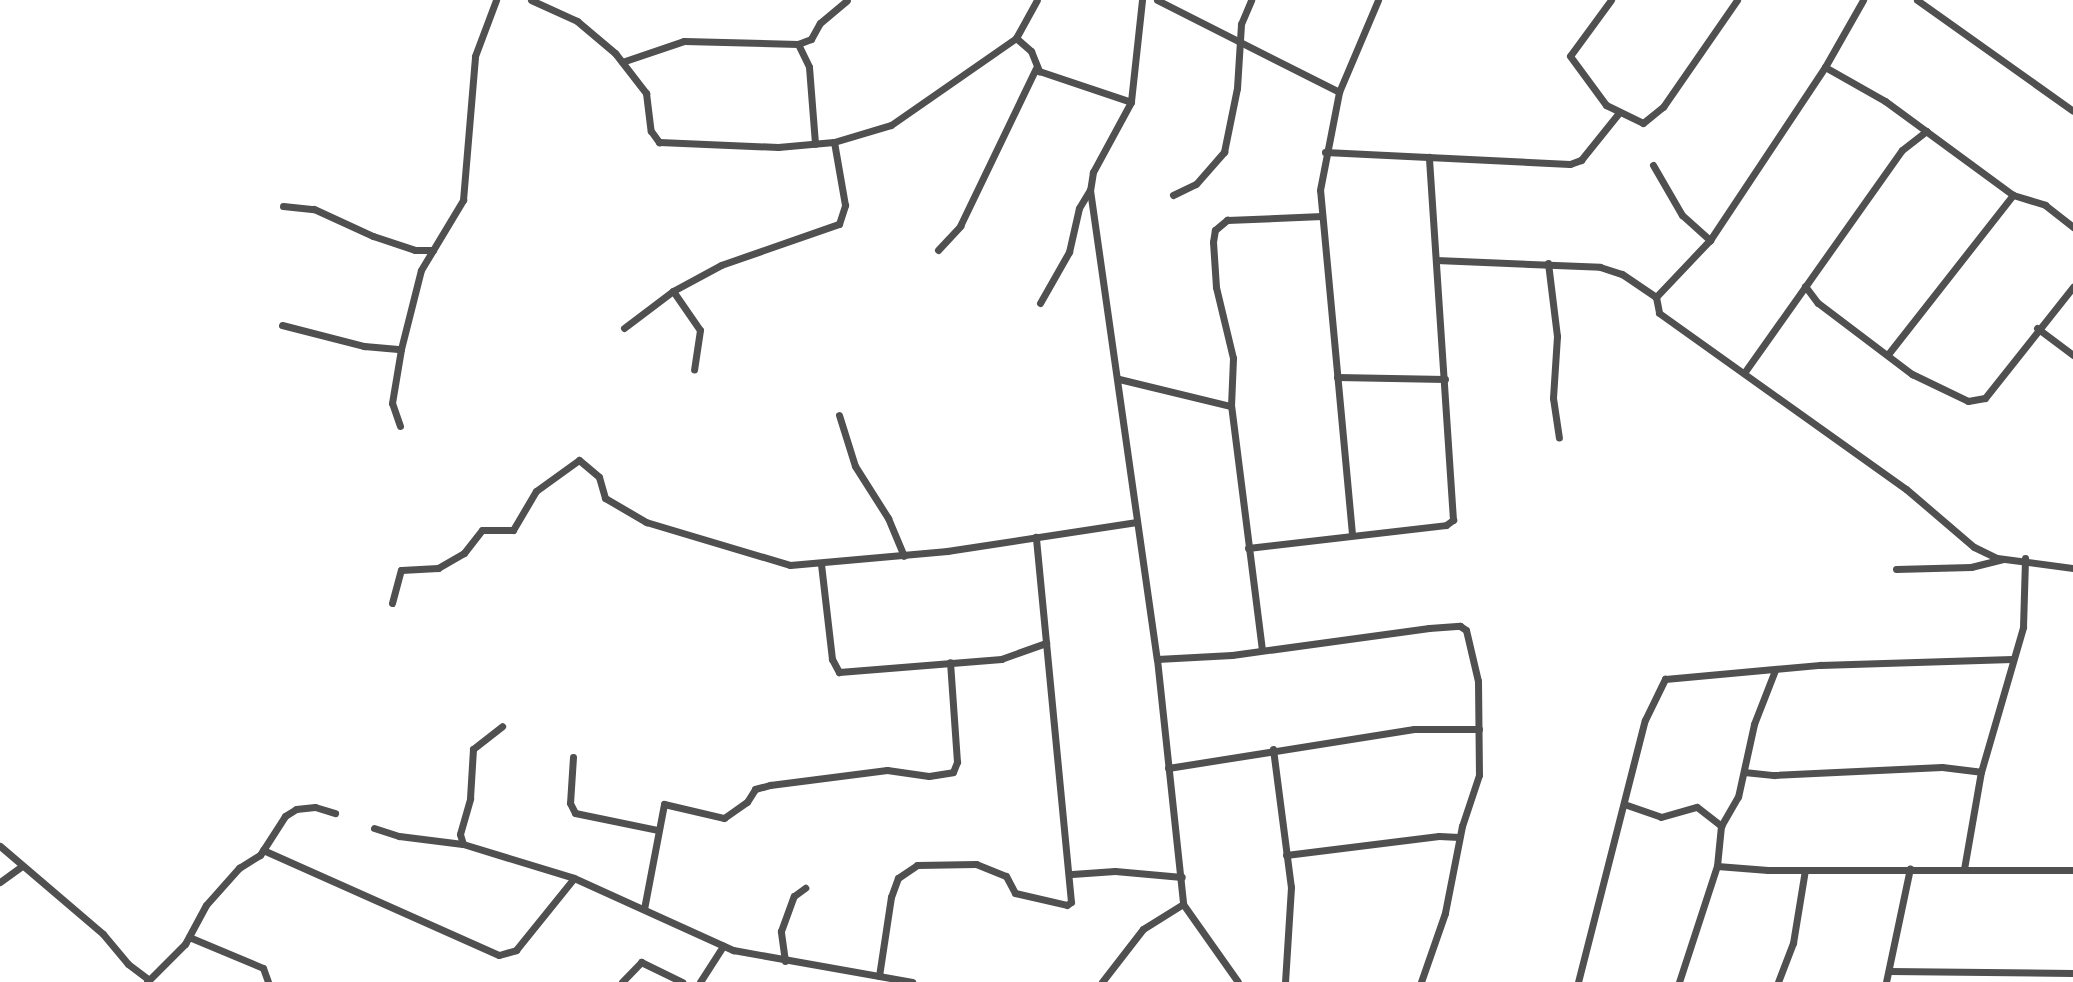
<!DOCTYPE html>
<style>
body{margin:0}
#map{position:relative;width:2073px;height:982px;overflow:hidden;background:#fff;font-family:Barlow,sans-serif}
div>[style]{position:absolute}
[style*='--x']{left:calc(var(--x)*1px);top:calc(var(--y)*1px);width:calc(var(--w)*1px);rotate:calc(var(--a)*1deg)}
.street>*{height:7px;margin:-3.5px;padding:0 3.5px;transform-origin:3.5px;border-radius:3.5px;background:#505050}
span{translate:-50% -50%;white-space:nowrap;text-align:center;line-height:1.15;-webkit-text-stroke:6px #fff;paint-order:stroke}
</style>
<div id="map">
<div class="street">
<i style="--x:531;--y:0;--w:51;--a:24.5"></i>
<i style="--x:577;--y:21;--w:50;--a:40.1"></i>
<i style="--x:615;--y:53;--w:51;--a:52.2"></i>
<i style="--x:646;--y:93;--w:38;--a:83"></i>
<i style="--x:651;--y:131;--w:14;--a:54"></i>
<i style="--x:659;--y:142;--w:119;--a:2.4"></i>
<i style="--x:778;--y:147;--w:56;--a:-5.1"></i>
<i style="--x:834;--y:142;--w:59;--a:-16.6"></i>
<i style="--x:891;--y:125;--w:152;--a:-34.8"></i>
<i style="--x:1016;--y:38;--w:43;--a:-61.1"></i>
<i style="--x:1142;--y:0;--w:103;--a:96.2"></i>
<i style="--x:1131;--y:102;--w:80;--a:118.5"></i>
<i style="--x:1093;--y:172;--w:18;--a:99"></i>
<i style="--x:1090;--y:190;--w:474;--a:81.9"></i>
<i style="--x:1157;--y:659;--w:246;--a:83.9"></i>
<i style="--x:1183;--y:904;--w:95;--a:54.8"></i>
<i style="--x:1157;--y:0;--w:204;--a:26.8"></i>
<i style="--x:1611;--y:0;--w:69;--a:126.2"></i>
<i style="--x:1570;--y:56;--w:61;--a:53.7"></i>
<i style="--x:1606;--y:105;--w:41;--a:25.9"></i>
<i style="--x:1643;--y:123;--w:26;--a:-39"></i>
<i style="--x:1663;--y:107;--w:130;--a:-55.3"></i>
<i style="--x:1917;--y:0;--w:191;--a:35.4"></i>
<i style="--x:1016;--y:38;--w:20;--a:41"></i>
<i style="--x:1031;--y:51;--w:22;--a:68"></i>
<i style="--x:1039;--y:71;--w:97;--a:18.6"></i>
<i style="--x:798;--y:44;--w:25;--a:64"></i>
<i style="--x:809;--y:67;--w:77;--a:85.5"></i>
<i style="--x:622;--y:62;--w:65;--a:-18.7"></i>
<i style="--x:684;--y:41;--w:114;--a:1.5"></i>
<i style="--x:798;--y:44;--w:14;--a:-21"></i>
<i style="--x:811;--y:39;--w:18;--a:-61"></i>
<i style="--x:820;--y:23;--w:35;--a:-40"></i>
<i style="--x:1825;--y:67;--w:208;--a:123.6"></i>
<i style="--x:1710;--y:240;--w:79;--a:133.5"></i>
<i style="--x:1656;--y:297;--w:16;--a:79"></i>
<i style="--x:1659;--y:313;--w:303;--a:35.5"></i>
<i style="--x:1906;--y:489;--w:89;--a:40.5"></i>
<i style="--x:1974;--y:547;--w:25;--a:26"></i>
<i style="--x:1997;--y:558;--w:77;--a:7.5"></i>
<i style="--x:1325;--y:152;--w:245;--a:2.8"></i>
<i style="--x:1570;--y:164;--w:12;--a:-20"></i>
<i style="--x:1581;--y:160;--w:59;--a:-51.2"></i>
<i style="--x:1653;--y:165;--w:58;--a:59.9"></i>
<i style="--x:1682;--y:215;--w:38;--a:42"></i>
<i style="--x:1173;--y:195;--w:25;--a:-26"></i>
<i style="--x:1196;--y:184;--w:43;--a:-48.8"></i>
<i style="--x:1224;--y:152;--w:65;--a:-78.5"></i>
<i style="--x:1237;--y:88;--w:64;--a:-86.4"></i>
<i style="--x:1241;--y:24;--w:26;--a:-67"></i>
<i style="--x:2013;--y:195;--w:34;--a:17"></i>
<i style="--x:2045;--y:205;--w:36;--a:38"></i>
<i style="--x:283;--y:206;--w:31;--a:6"></i>
<i style="--x:314;--y:209;--w:65;--a:24.6"></i>
<i style="--x:373;--y:236;--w:44;--a:18.4"></i>
<i style="--x:415;--y:250;--w:18;--a:0"></i>
<i style="--x:938;--y:250;--w:33;--a:-47"></i>
<i style="--x:960;--y:226;--w:175;--a:-64.3"></i>
<i style="--x:1436;--y:260;--w:164;--a:2.4"></i>
<i style="--x:1600;--y:267;--w:23;--a:18"></i>
<i style="--x:1622;--y:274;--w:41;--a:34.1"></i>
<i style="--x:1548;--y:263;--w:74;--a:83"></i>
<i style="--x:1557;--y:336;--w:62;--a:93.7"></i>
<i style="--x:1553;--y:398;--w:40;--a:81.5"></i>
<i style="--x:1805;--y:286;--w:21;--a:53"></i>
<i style="--x:1818;--y:303;--w:118;--a:37.1"></i>
<i style="--x:1912;--y:374;--w:62;--a:25.7"></i>
<i style="--x:1968;--y:401;--w:17;--a:-10"></i>
<i style="--x:1985;--y:398;--w:142;--a:-51.6"></i>
<i style="--x:673;--y:291;--w:47;--a:55.3"></i>
<i style="--x:700;--y:330;--w:40;--a:98.5"></i>
<i style="--x:1040;--y:303;--w:59;--a:-60.4"></i>
<i style="--x:1069;--y:252;--w:45;--a:-77.2"></i>
<i style="--x:1079;--y:208;--w:21;--a:-59"></i>
<i style="--x:282;--y:325;--w:85;--a:14.4"></i>
<i style="--x:364;--y:346;--w:37;--a:5"></i>
<i style="--x:401;--y:349;--w:81;--a:-75.8"></i>
<i style="--x:421;--y:270;--w:82;--a:-59"></i>
<i style="--x:463;--y:200;--w:144;--a:-85.2"></i>
<i style="--x:475;--y:56;--w:60;--a:-69.4"></i>
<i style="--x:624;--y:328;--w:61;--a:-37.1"></i>
<i style="--x:673;--y:291;--w:55;--a:-28.4"></i>
<i style="--x:721;--y:265;--w:125;--a:-19.2"></i>
<i style="--x:839;--y:224;--w:20;--a:-72"></i>
<i style="--x:845;--y:205;--w:64;--a:-99.9"></i>
<i style="--x:2037;--y:328;--w:45;--a:36.9"></i>
<i style="--x:1889;--y:353;--w:201;--a:-51.9"></i>
<i style="--x:2013;--y:195;--w:108;--a:-143.7"></i>
<i style="--x:1744;--y:373;--w:273;--a:-54.7"></i>
<i style="--x:1902;--y:150;--w:31;--a:-38"></i>
<i style="--x:1926;--y:131;--w:51;--a:-143.8"></i>
<i style="--x:1885;--y:101;--w:69;--a:-150.5"></i>
<i style="--x:1825;--y:67;--w:77;--a:-60.4"></i>
<i style="--x:1337;--y:377;--w:108;--a:1.1"></i>
<i style="--x:1119;--y:379;--w:115;--a:13.6"></i>
<i style="--x:839;--y:415;--w:53;--a:72.6"></i>
<i style="--x:855;--y:466;--w:62;--a:57.6"></i>
<i style="--x:888;--y:518;--w:41;--a:67.2"></i>
<i style="--x:400;--y:426;--w:24;--a:-109"></i>
<i style="--x:392;--y:403;--w:55;--a:-80.5"></i>
<i style="--x:1352;--y:534;--w:345;--a:-95.3"></i>
<i style="--x:1320;--y:190;--w:100;--a:-79"></i>
<i style="--x:1339;--y:92;--w:100;--a:-67"></i>
<i style="--x:1248;--y:548;--w:199;--a:-6.6"></i>
<i style="--x:1446;--y:525;--w:9;--a:-36"></i>
<i style="--x:1453;--y:520;--w:364;--a:-93.8"></i>
<i style="--x:821;--y:564;--w:96;--a:83.4"></i>
<i style="--x:832;--y:659;--w:15;--a:62"></i>
<i style="--x:839;--y:672;--w:163;--a:-4.6"></i>
<i style="--x:1001;--y:659;--w:48;--a:-19.6"></i>
<i style="--x:1896;--y:569;--w:75;--a:-1.5"></i>
<i style="--x:1971;--y:567;--w:32;--a:-14"></i>
<i style="--x:392;--y:603;--w:34;--a:-75"></i>
<i style="--x:401;--y:570;--w:37;--a:-3"></i>
<i style="--x:438;--y:568;--w:30;--a:-30"></i>
<i style="--x:464;--y:553;--w:29;--a:-52"></i>
<i style="--x:482;--y:530;--w:31;--a:0"></i>
<i style="--x:513;--y:530;--w:45;--a:-59.5"></i>
<i style="--x:536;--y:491;--w:53;--a:-35.8"></i>
<i style="--x:579;--y:460;--w:26;--a:40"></i>
<i style="--x:599;--y:477;--w:22;--a:74"></i>
<i style="--x:605;--y:498;--w:48;--a:30.3"></i>
<i style="--x:646;--y:522;--w:150;--a:16.6"></i>
<i style="--x:790;--y:565;--w:158;--a:-5.1"></i>
<i style="--x:947;--y:551;--w:192;--a:-8.7"></i>
<i style="--x:1262;--y:650;--w:246;--a:-97.2"></i>
<i style="--x:1231;--y:406;--w:48;--a:-87.6"></i>
<i style="--x:1233;--y:358;--w:73;--a:-103.5"></i>
<i style="--x:1216;--y:287;--w:45;--a:-93.8"></i>
<i style="--x:1213;--y:242;--w:12;--a:-81"></i>
<i style="--x:1215;--y:230;--w:16;--a:-40"></i>
<i style="--x:1227;--y:220;--w:95;--a:-2.4"></i>
<i style="--x:1157;--y:659;--w:75;--a:-3.1"></i>
<i style="--x:1232;--y:655;--w:199;--a:-7.8"></i>
<i style="--x:1429;--y:628;--w:31;--a:-4"></i>
<i style="--x:1460;--y:626;--w:7;--a:34"></i>
<i style="--x:1466;--y:630;--w:52;--a:76.8"></i>
<i style="--x:1478;--y:681;--w:94;--a:89.4"></i>
<i style="--x:1479;--y:775;--w:54;--a:108.4"></i>
<i style="--x:1462;--y:826;--w:89;--a:101.1"></i>
<i style="--x:1445;--y:913;--w:73;--a:109.2"></i>
<i style="--x:1273;--y:749;--w:139;--a:82.6"></i>
<i style="--x:1291;--y:887;--w:95;--a:93.6"></i>
<i style="--x:573;--y:757;--w:46;--a:93.7"></i>
<i style="--x:570;--y:803;--w:11;--a:63"></i>
<i style="--x:575;--y:813;--w:85;--a:11.6"></i>
<i style="--x:1168;--y:768;--w:249;--a:-9"></i>
<i style="--x:1414;--y:729;--w:65;--a:0"></i>
<i style="--x:1744;--y:772;--w:30;--a:6"></i>
<i style="--x:1774;--y:775;--w:168;--a:-2.7"></i>
<i style="--x:1942;--y:767;--w:39;--a:7"></i>
<i style="--x:1624;--y:804;--w:39;--a:19"></i>
<i style="--x:1661;--y:817;--w:37;--a:-16"></i>
<i style="--x:1697;--y:807;--w:31;--a:38"></i>
<i style="--x:374;--y:828;--w:26;--a:18"></i>
<i style="--x:399;--y:836;--w:64;--a:7.1"></i>
<i style="--x:463;--y:844;--w:116;--a:17"></i>
<i style="--x:574;--y:878;--w:175;--a:24.4"></i>
<i style="--x:733;--y:950;--w:182;--a:10.1"></i>
<i style="--x:463;--y:844;--w:10;--a:-107"></i>
<i style="--x:460;--y:834;--w:37;--a:-74"></i>
<i style="--x:470;--y:798;--w:49;--a:-86.5"></i>
<i style="--x:473;--y:749;--w:37;--a:-38"></i>
<i style="--x:0;--y:846;--w:135;--a:40.5"></i>
<i style="--x:103;--y:934;--w:39;--a:50"></i>
<i style="--x:128;--y:964;--w:25;--a:37"></i>
<i style="--x:263;--y:850;--w:258;--a:24"></i>
<i style="--x:499;--y:955;--w:18;--a:-16"></i>
<i style="--x:516;--y:950;--w:92;--a:-51.1"></i>
<i style="--x:1286;--y:855;--w:154;--a:-7.1"></i>
<i style="--x:1439;--y:836;--w:20;--a:3"></i>
<i style="--x:1717;--y:866;--w:51;--a:4.5"></i>
<i style="--x:1768;--y:870;--w:305;--a:0"></i>
<i style="--x:1964;--y:869;--w:98;--a:-80.1"></i>
<i style="--x:1981;--y:772;--w:151;--a:-73.8"></i>
<i style="--x:2023;--y:627;--w:69;--a:-88.3"></i>
<i style="--x:1072;--y:874;--w:43;--a:-4"></i>
<i style="--x:1115;--y:871;--w:67;--a:5.1"></i>
<i style="--x:0;--y:882;--w:27;--a:-36"></i>
<i style="--x:644;--y:909;--w:107;--a:-79.2"></i>
<i style="--x:664;--y:804;--w:62;--a:13.1"></i>
<i style="--x:724;--y:818;--w:28;--a:-35"></i>
<i style="--x:747;--y:802;--w:15;--a:-58"></i>
<i style="--x:755;--y:789;--w:16;--a:-15"></i>
<i style="--x:770;--y:785;--w:118;--a:-7.3"></i>
<i style="--x:887;--y:770;--w:42;--a:8.1"></i>
<i style="--x:929;--y:776;--w:24;--a:-9"></i>
<i style="--x:953;--y:772;--w:11;--a:-68"></i>
<i style="--x:957;--y:762;--w:100;--a:-94"></i>
<i style="--x:189;--y:937;--w:80;--a:22.7"></i>
<i style="--x:263;--y:968;--w:15;--a:70"></i>
<i style="--x:785;--y:961;--w:30;--a:-98"></i>
<i style="--x:781;--y:931;--w:37;--a:-70"></i>
<i style="--x:794;--y:896;--w:14;--a:-36"></i>
<i style="--x:1889;--y:971;--w:184;--a:0.6"></i>
<i style="--x:879;--y:976;--w:80;--a:-81.4"></i>
<i style="--x:891;--y:897;--w:20;--a:-70"></i>
<i style="--x:898;--y:878;--w:23;--a:-34"></i>
<i style="--x:917;--y:865;--w:59;--a:-1"></i>
<i style="--x:976;--y:864;--w:32;--a:22"></i>
<i style="--x:1006;--y:876;--w:19;--a:62"></i>
<i style="--x:1015;--y:893;--w:53;--a:13"></i>
<i style="--x:1067;--y:905;--w:5;--a:-37"></i>
<i style="--x:1071;--y:902;--w:367;--a:-95.5"></i>
<i style="--x:147;--y:982;--w:54;--a:-45"></i>
<i style="--x:185;--y:944;--w:44;--a:-61.7"></i>
<i style="--x:206;--y:905;--w:50;--a:-48.3"></i>
<i style="--x:239;--y:868;--w:25;--a:-32"></i>
<i style="--x:260;--y:855;--w:46;--a:-57.3"></i>
<i style="--x:285;--y:816;--w:13;--a:-32"></i>
<i style="--x:296;--y:809;--w:19;--a:-6"></i>
<i style="--x:315;--y:807;--w:21;--a:17"></i>
<i style="--x:622;--y:982;--w:28;--a:-46"></i>
<i style="--x:641;--y:962;--w:46;--a:26"></i>
<i style="--x:700;--y:982;--w:43;--a:-57.4"></i>
<i style="--x:1102;--y:982;--w:67;--a:-52.3"></i>
<i style="--x:1143;--y:929;--w:47;--a:-32"></i>
<i style="--x:1578;--y:982;--w:270;--a:-75.7"></i>
<i style="--x:1645;--y:720;--w:46;--a:-64"></i>
<i style="--x:1665;--y:679;--w:156;--a:-5.2"></i>
<i style="--x:1820;--y:665;--w:192;--a:-1.8"></i>
<i style="--x:1679;--y:982;--w:122;--a:-71.9"></i>
<i style="--x:1717;--y:866;--w:40;--a:-84.3"></i>
<i style="--x:1721;--y:826;--w:34;--a:-60"></i>
<i style="--x:1738;--y:797;--w:75;--a:-77.6"></i>
<i style="--x:1754;--y:724;--w:58;--a:-68.7"></i>
<i style="--x:1778;--y:982;--w:42;--a:-69"></i>
<i style="--x:1793;--y:943;--w:74;--a:-80.7"></i>
<i style="--x:1886;--y:982;--w:116;--a:-78.1"></i>
</div>
</div>
